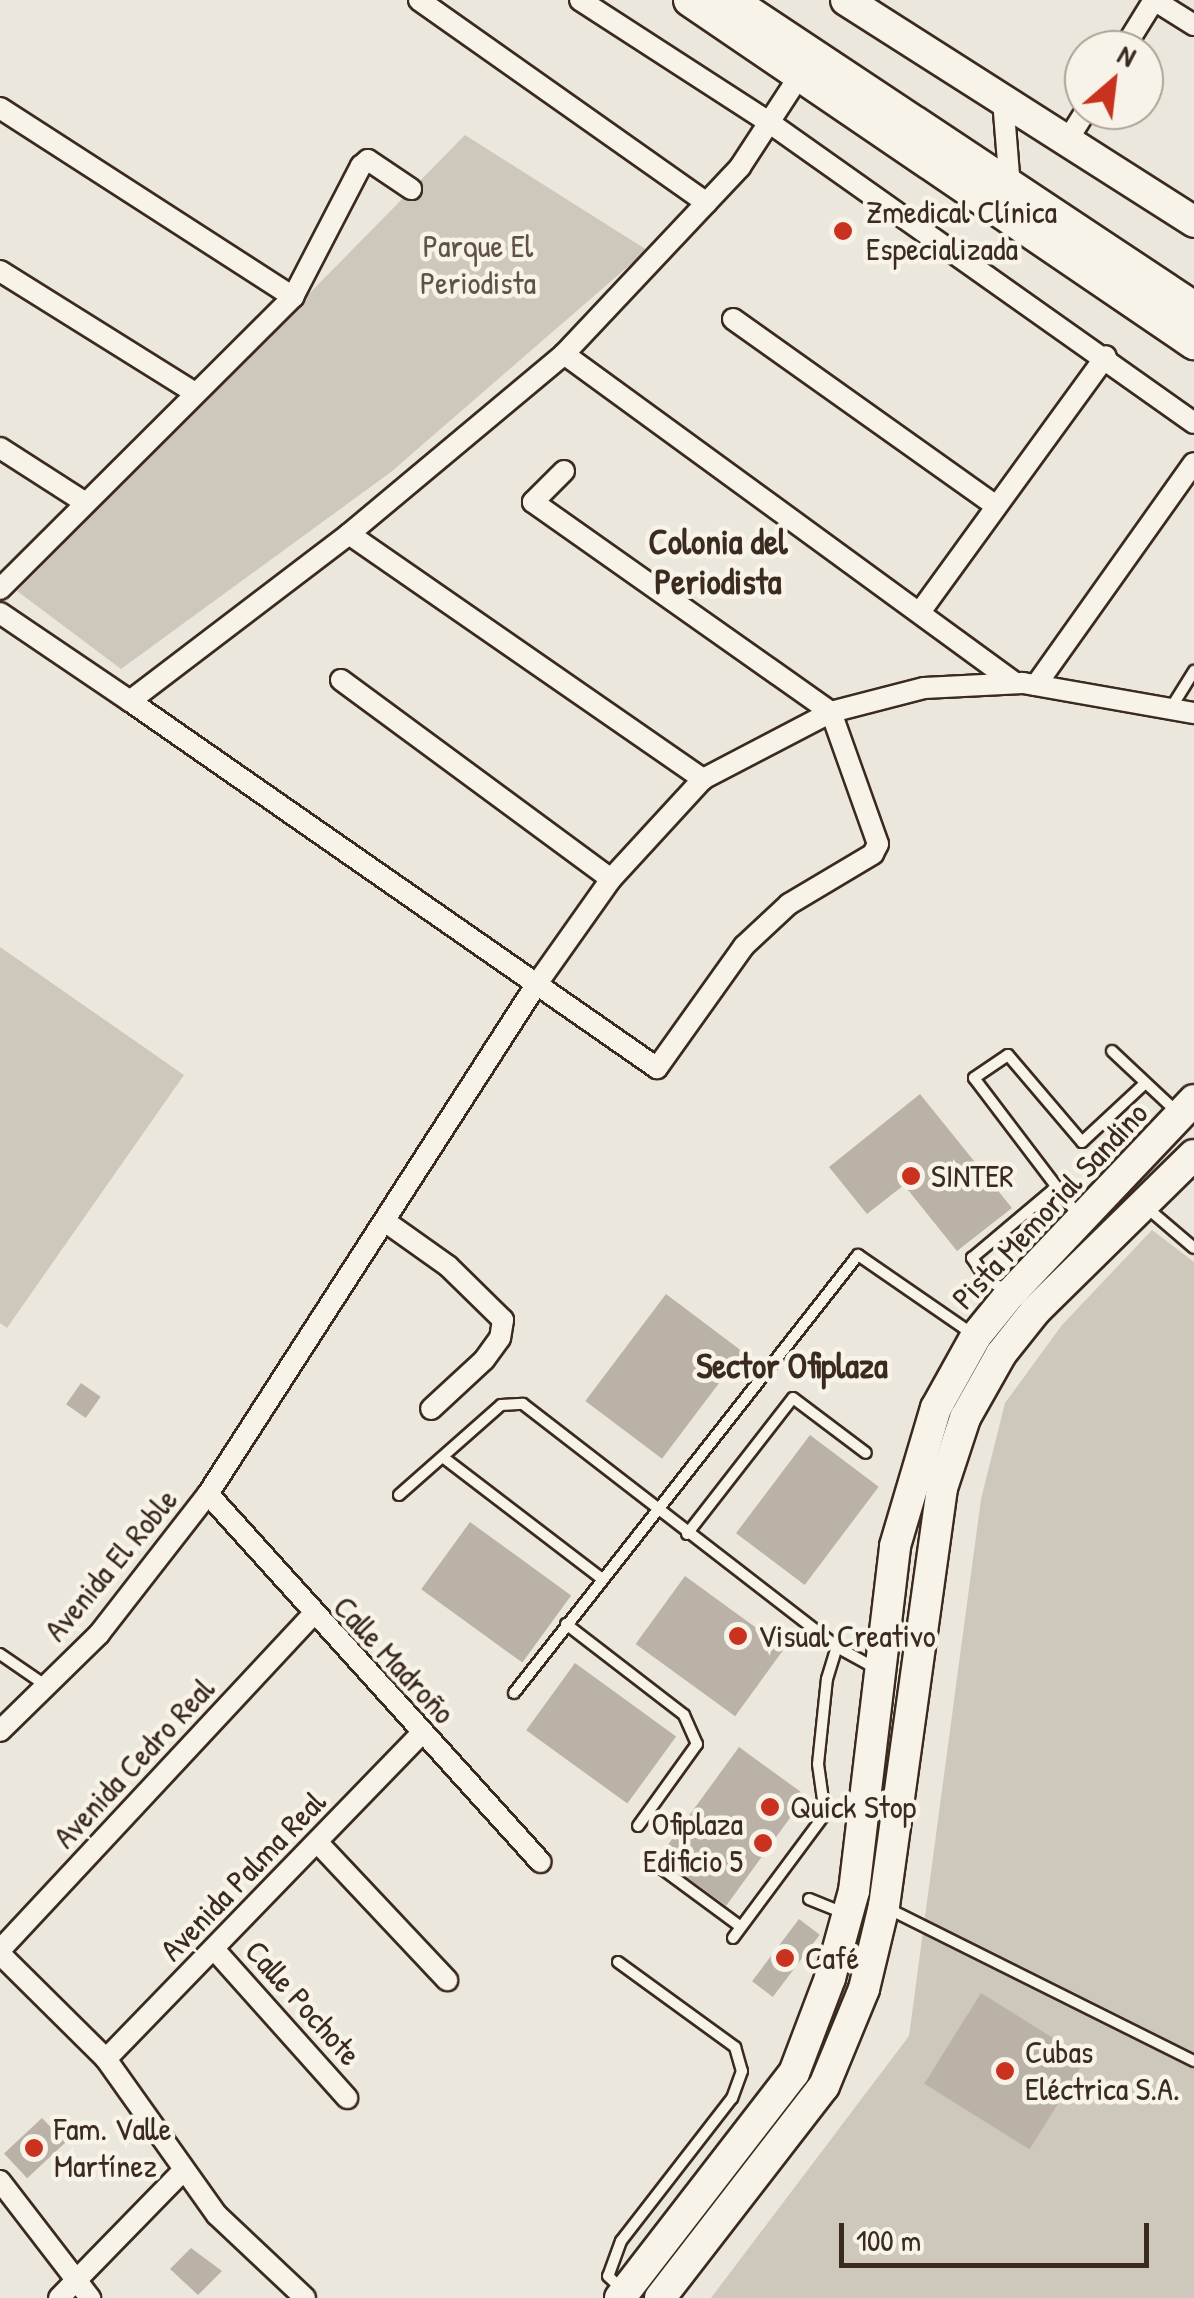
<!DOCTYPE html>
<meta charset="utf-8">
<style>
body{margin:0}
#map{position:relative;width:1194px;height:2298px;overflow:hidden;background:#ece7dc;font-family:"Patrick Hand",sans-serif}
div>[style]{position:absolute}
[style*='--x']{left:calc(var(--x)*1px);top:calc(var(--y)*1px);width:calc(var(--w)*1px);rotate:calc(var(--a)*1deg)}
.green>*{inset:0;background:#cec8bc}
.building>*{inset:0;background:#bab2a7;transform-origin:0 0}
.roads{filter:drop-shadow(2px 0 #3b2a1e) drop-shadow(-2px 0 #3b2a1e) drop-shadow(0 2px #3b2a1e) drop-shadow(0 -2px #3b2a1e)}
.lane>*{height:10px;margin:-5px;padding:0 5px;transform-origin:5px;border-radius:5px;background:#f7f3e8}
.street>*{height:20px;margin:-10px;padding:0 10px;transform-origin:10px;border-radius:10px;background:#f7f3e8}
.secondary>*{height:30px;margin:-15px;padding:0 15px;transform-origin:15px;border-radius:15px;background:#f7f3e8}
.primary>*{height:32px;margin:-16px;padding:0 16px;transform-origin:16px;border-radius:16px;background:#f7f3e8}
.dots>*{width:28px;height:28px;translate:-50% -50%;box-sizing:border-box;border:5px solid #f7f3e8;border-radius:50%}
span{translate:-50% -50%;white-space:nowrap;text-align:center;line-height:1.15;-webkit-text-stroke:9px #f7f3e8;paint-order:stroke}
.poi-label{font-size:32px;color:#3b2a1e}
.left{translate:0 -50%;text-align:left}
.right{translate:-100% -50%;text-align:right}
.park-label{font-size:32px;color:#605246}
.street-label{font-size:32px;color:#3b2a1e}
.neighbourhood-label{font-size:35px;color:#3b2a1e;font-weight:700}
.north{position:absolute;left:1064px;top:30px;width:100px;height:100px;box-sizing:border-box;background:#f7f3e8;border:2px solid #aca397;border-radius:50%;rotate:28deg;font-size:28px;font-weight:700;line-height:40px;text-align:center;color:#3b2a1e}
.north::after{content:'';display:block;margin:auto;width:35px;height:45px;background:#c8321e;clip-path:polygon(50% 0,100% 100%,50% 72%,0 100%)}
.scale{position:absolute;left:839px;top:2223px;width:310px;height:45px;box-sizing:border-box;border:5px solid #3b2a1e;border-top:0;padding-left:12px;font-size:30px;line-height:35px;white-space:nowrap;color:#3b2a1e;-webkit-text-stroke:8px #f7f3e8;paint-order:stroke}
</style>
<div id="map">
<div class="green">
<i style="clip-path:polygon(465px 135px,647px 250px,391px 472px,121px 669px,17px 591px)"></i>
<i style="clip-path:polygon(0 947px,184px 1075px,7px 1328px,0 1323px)"></i>
<i style="clip-path:polygon(1152px 1230px,1194px 1262px,1194px 2298px,711px 2298px,909px 2036px,981px 1499px,1005px 1403px,1062px 1325px)"></i>
</div>
<div class="building">
<i style="clip-path:polygon(920px 1094px,1012px 1208px,957px 1251px,904px 1185px,867px 1214px,829px 1167px)"></i>
<i style="left:666px;top:1294px;width:96px;height:134px;rotate:37deg"></i>
<i style="left:81px;top:1383px;width:24px;height:26px;rotate:35deg"></i>
<i style="left:810px;top:1435px;width:86px;height:123px;rotate:37deg"></i>
<i style="left:470px;top:1522px;width:125px;height:83px;rotate:36deg"></i>
<i style="left:685px;top:1576px;width:123px;height:84px;rotate:36deg"></i>
<i style="left:575px;top:1663px;width:125px;height:83px;rotate:36deg"></i>
<i style="left:739px;top:1747px;width:83px;height:136px;rotate:36deg"></i>
<i style="left:799px;top:1919px;width:26px;height:78px;rotate:37deg"></i>
<i style="left:981px;top:1993px;width:124px;height:107px;rotate:32deg"></i>
<i style="left:42px;top:2118px;width:34px;height:52px;rotate:47deg"></i>
<i style="clip-path:polygon(191px 2248px,222px 2271px,198px 2295px,170px 2269px)"></i>
</div>
<div class="roads">
<div class="lane">
<i style="--x:1171;--y:708;--w:44;--a:-58.1"></i>
<i style="--x:1112;--y:1051;--w:89;--a:43.2"></i>
<i style="--x:1146;--y:1207;--w:63;--a:40.5"></i>
<i style="--x:1078;--y:1215;--w:172;--a:-127.2"></i>
<i style="--x:974;--y:1078;--w:41;--a:-34.1"></i>
<i style="--x:1008;--y:1055;--w:114;--a:49.6"></i>
<i style="--x:1082;--y:1142;--w:82;--a:-43"></i>
<i style="--x:1006;--y:1290;--w:21;--a:-152"></i>
<i style="--x:987;--y:1280;--w:27;--a:-124"></i>
<i style="--x:972;--y:1258;--w:107;--a:-40.1"></i>
<i style="--x:444;--y:1458;--w:198;--a:37.4"></i>
<i style="--x:399;--y:1495;--w:136;--a:-41.4"></i>
<i style="--x:501;--y:1405;--w:22;--a:-3"></i>
<i style="--x:523;--y:1404;--w:397;--a:37.7"></i>
<i style="--x:837;--y:1647;--w:43;--a:28.9"></i>
<i style="--x:687;--y:1534;--w:172;--a:-52.1"></i>
<i style="--x:793;--y:1398;--w:91;--a:37"></i>
<i style="--x:566;--y:1624;--w:149;--a:37.6"></i>
<i style="--x:684;--y:1715;--w:32;--a:66"></i>
<i style="--x:697;--y:1744;--w:101;--a:125.7"></i>
<i style="--x:0;--y:1654;--w:55;--a:34.6"></i>
<i style="--x:514;--y:1693;--w:557;--a:-51.85"></i>
<i style="--x:858;--y:1255;--w:141;--a:34.6"></i>
<i style="--x:661;--y:1868;--w:99;--a:36.4"></i>
<i style="--x:809;--y:1899;--w:35;--a:22"></i>
<i style="--x:889;--y:1909;--w:341;--a:26.5"></i>
<i style="--x:733;--y:1938;--w:154;--a:-53.4"></i>
<i style="--x:825;--y:1814;--w:50;--a:-98"></i>
<i style="--x:818;--y:1764;--w:85;--a:-84"></i>
<i style="--x:827;--y:1679;--w:34;--a:-73"></i>
<i style="--x:618;--y:1962;--w:145;--a:36"></i>
<i style="--x:735;--y:2047;--w:25;--a:74"></i>
<i style="--x:742;--y:2071;--w:29;--a:110"></i>
<i style="--x:732;--y:2098;--w:181;--a:127.8"></i>
<i style="--x:621;--y:2241;--w:37;--a:110"></i>
<i style="--x:608;--y:2276;--w:22;--a:43"></i>
</div>
<div class="street">
<i style="--x:419;--y:0;--w:352;--a:35.2"></i>
<i style="--x:580;--y:0;--w:226;--a:32.9"></i>
<i style="--x:770;--y:123;--w:519;--a:35.28"></i>
<i style="--x:1154;--y:0;--w:47;--a:32"></i>
<i style="--x:1123;--y:50;--w:59;--a:-58.2"></i>
<i style="--x:1003;--y:100;--w:87;--a:85.4"></i>
<i style="--x:0;--y:108;--w:349;--a:32.8"></i>
<i style="--x:1067;--y:141;--w:36;--a:-58"></i>
<i style="--x:0;--y:271;--w:230;--a:32"></i>
<i style="--x:733;--y:319;--w:323;--a:35.4"></i>
<i style="--x:564;--y:354;--w:558;--a:36.11"></i>
<i style="--x:0;--y:448;--w:100;--a:32.7"></i>
<i style="--x:564;--y:471;--w:44;--a:135"></i>
<i style="--x:533;--y:502;--w:365;--a:35.2"></i>
<i style="--x:831;--y:712;--w:140;--a:70.4"></i>
<i style="--x:878;--y:844;--w:11;--a:117"></i>
<i style="--x:873;--y:854;--w:98;--a:149.2"></i>
<i style="--x:789;--y:904;--w:62;--a:137"></i>
<i style="--x:744;--y:946;--w:150;--a:125.5"></i>
<i style="--x:657;--y:1068;--w:642;--a:-145.15"></i>
<i style="--x:130;--y:701;--w:275;--a:-37.3"></i>
<i style="--x:349;--y:534;--w:280;--a:-39.9"></i>
<i style="--x:564;--y:354;--w:257;--a:-46.7"></i>
<i style="--x:740;--y:167;--w:110;--a:-56.9"></i>
<i style="--x:349;--y:534;--w:431;--a:34.7"></i>
<i style="--x:0;--y:589;--w:414;--a:-44.9"></i>
<i style="--x:293;--y:297;--w:148;--a:-62.6"></i>
<i style="--x:361;--y:166;--w:9;--a:-41"></i>
<i style="--x:368;--y:160;--w:52;--a:34"></i>
<i style="--x:920;--y:612;--w:316;--a:-54"></i>
<i style="--x:0;--y:613;--w:157;--a:34.1"></i>
<i style="--x:341;--y:680;--w:335;--a:36.4"></i>
<i style="--x:1036;--y:685;--w:272;--a:-54.6"></i>
<i style="--x:386;--y:1222;--w:76;--a:35.4"></i>
<i style="--x:448;--y:1266;--w:77;--a:44.5"></i>
<i style="--x:503;--y:1320;--w:18;--a:99"></i>
<i style="--x:500;--y:1338;--w:27;--a:126"></i>
<i style="--x:484;--y:1360;--w:72;--a:137.2"></i>
<i style="--x:208;--y:1494;--w:496;--a:47.9"></i>
<i style="--x:0;--y:1731;--w:139;--a:-44.4"></i>
<i style="--x:99;--y:1634;--w:177;--a:-52.1"></i>
<i style="--x:208;--y:1494;--w:606;--a:-57.2"></i>
<i style="--x:536;--y:985;--w:130;--a:-54.7"></i>
<i style="--x:611;--y:879;--w:136;--a:-47.4"></i>
<i style="--x:703;--y:779;--w:144;--a:-27.6"></i>
<i style="--x:831;--y:712;--w:96;--a:-14.5"></i>
<i style="--x:924;--y:688;--w:99;--a:-2.9"></i>
<i style="--x:1023;--y:683;--w:174;--a:10"></i>
<i style="--x:317;--y:1842;--w:190;--a:46.7"></i>
<i style="--x:214;--y:1949;--w:200;--a:48.2"></i>
<i style="--x:0;--y:1950;--w:457;--a:-47"></i>
<i style="--x:0;--y:1954;--w:149;--a:44.7"></i>
<i style="--x:106;--y:2059;--w:191;--a:54.6"></i>
<i style="--x:217;--y:2215;--w:121;--a:43.3"></i>
<i style="--x:106;--y:2059;--w:454;--a:-45.9"></i>
<i style="--x:0;--y:2181;--w:148;--a:52.4"></i>
<i style="--x:59;--y:2298;--w:177;--a:-45.7"></i>
</div>
<div class="secondary">
<i style="--x:846;--y:0;--w:413;--a:32.5"></i>
<i style="--x:620;--y:2298;--w:284;--a:-52.3"></i>
<i style="--x:794;--y:2073;--w:102;--a:-69.2"></i>
<i style="--x:830;--y:1978;--w:90;--a:-74.6"></i>
<i style="--x:854;--y:1891;--w:347;--a:-83.2"></i>
<i style="--x:895;--y:1546;--w:144;--a:-73.5"></i>
<i style="--x:936;--y:1408;--w:82;--a:-60.9"></i>
<i style="--x:976;--y:1336;--w:55;--a:-50.9"></i>
<i style="--x:1011;--y:1293;--w:266;--a:-46.5"></i>
<i style="--x:660;--y:2298;--w:268;--a:-52.3"></i>
<i style="--x:824;--y:2086;--w:105;--a:-67.6"></i>
<i style="--x:864;--y:1989;--w:85;--a:-76.5"></i>
<i style="--x:884;--y:1906;--w:422;--a:-82.1"></i>
<i style="--x:942;--y:1488;--w:74;--a:-71.8"></i>
<i style="--x:965;--y:1418;--w:73;--a:-60.6"></i>
<i style="--x:1001;--y:1354;--w:56;--a:-51.5"></i>
<i style="--x:1036;--y:1310;--w:221;--a:-44.5"></i>
</div>
<div class="primary">
<i style="--x:690;--y:0;--w:610;--a:34.24"></i>
<i style="--x:730;--y:0;--w:557;--a:33.58"></i>
</div>
</div>
<div class="dots">
<i style="left:843px;top:231px;background:#c8321e"></i>
<i style="left:911px;top:1176px;background:#c8321e"></i>
<i style="left:738px;top:1636px;background:#c8321e"></i>
<i style="left:770px;top:1807px;background:#c8321e"></i>
<i style="left:763px;top:1843px;background:#c8321e"></i>
<i style="left:785px;top:1958px;background:#c8321e"></i>
<i style="left:1005px;top:2071px;background:#c8321e"></i>
<i style="left:34px;top:2148px;background:#c8321e"></i>
</div>
<div class="poi-label">
<span class="left" style="left:866px;top:231px">Zmedical Clínica<br>Especializada</span>
<span class="left" style="left:931px;top:1176px">SINTER</span>
<span class="left" style="left:758px;top:1636px">Visual Creativo</span>
<span class="left" style="left:790px;top:1807px">Quick Stop</span>
<span class="right" style="left:743px;top:1843px">Ofiplaza<br>Edificio 5</span>
<span class="left" style="left:805px;top:1958px">Café</span>
<span class="left" style="left:1025px;top:2071px">Cubas<br>Eléctrica S.A.</span>
<span class="left" style="left:54px;top:2148px">Fam. Valle<br>Martínez</span>
</div>
<div class="park-label">
<span style="left:478px;top:265px">Parque El<br>Periodista</span>
</div>
<div class="street-label">
<span style="left:1050px;top:1206px;rotate:-47deg">Pista Memorial Sandino</span>
<span style="left:111px;top:1565px;rotate:-50deg">Avenida El Roble</span>
<span style="left:394px;top:1660px;rotate:47deg">Calle Madroño</span>
<span style="left:134px;top:1763px;rotate:-47deg">Avenida Cedro Real</span>
<span style="left:243px;top:1876px;rotate:-46deg">Avenida Palma Real</span>
<span style="left:303px;top:2003px;rotate:48deg">Calle Pochote</span>
</div>
<div class="neighbourhood-label">
<span style="left:718px;top:562px">Colonia del<br>Periodista</span>
<span style="left:792px;top:1366px">Sector Ofiplaza</span>
</div>
<div class="north">N</div>
<div class="scale">100 m</div>
</div>
